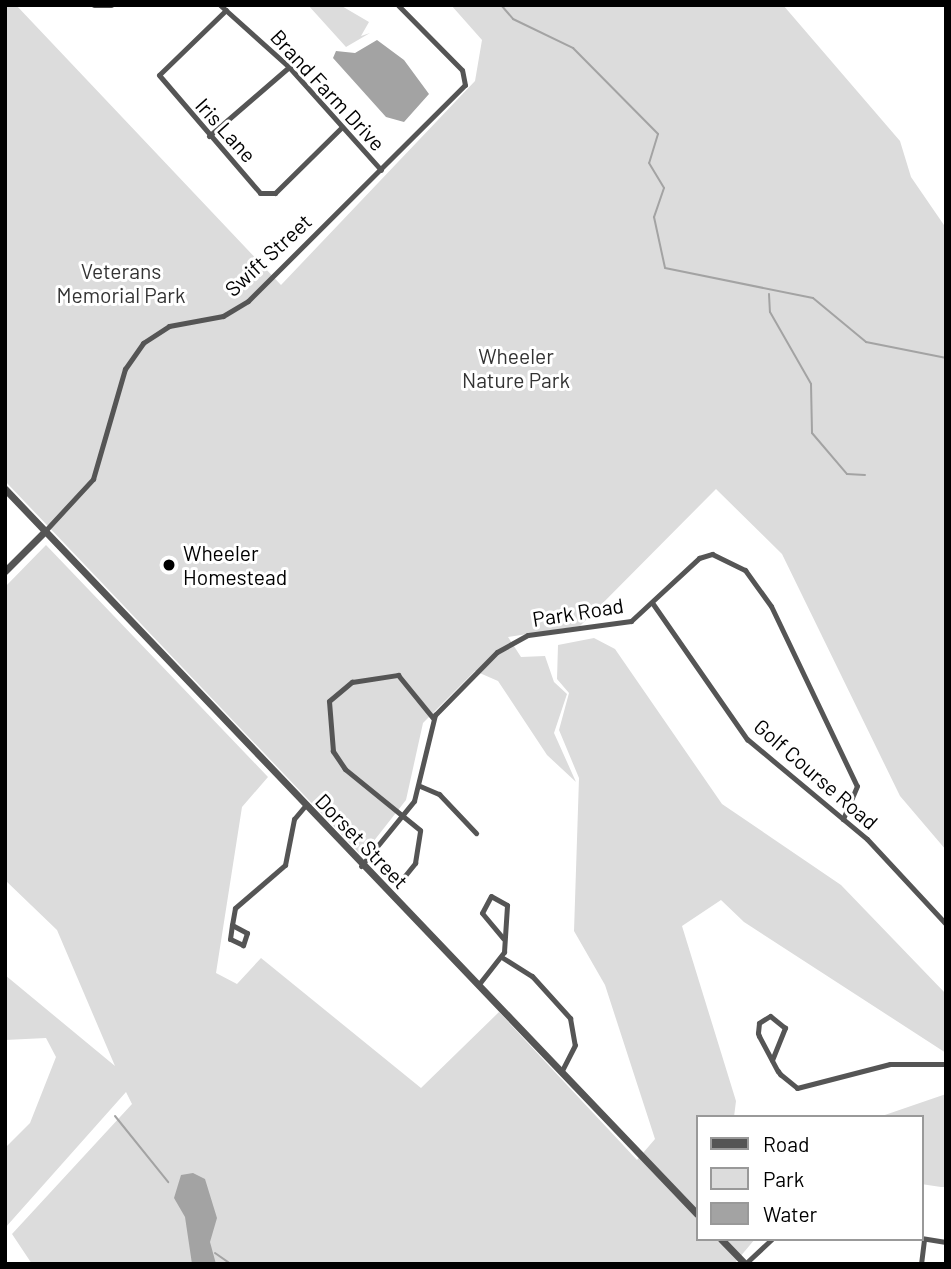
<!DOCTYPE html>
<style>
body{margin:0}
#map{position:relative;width:951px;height:1269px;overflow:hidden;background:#fff;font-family:Barlow,sans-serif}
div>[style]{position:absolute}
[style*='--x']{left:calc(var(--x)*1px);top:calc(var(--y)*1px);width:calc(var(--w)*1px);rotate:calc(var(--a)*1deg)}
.green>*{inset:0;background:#dcdcdc}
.water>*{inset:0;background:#a3a3a3}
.stream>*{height:2px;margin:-1px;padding:0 1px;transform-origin:1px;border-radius:1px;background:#a3a3a3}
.minor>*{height:5px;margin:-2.5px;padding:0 2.5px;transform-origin:2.5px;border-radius:2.5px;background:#555}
.tertiary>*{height:7px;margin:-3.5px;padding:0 3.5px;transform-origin:3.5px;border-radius:3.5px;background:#555}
.dots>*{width:19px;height:19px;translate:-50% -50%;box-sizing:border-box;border:4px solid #fff;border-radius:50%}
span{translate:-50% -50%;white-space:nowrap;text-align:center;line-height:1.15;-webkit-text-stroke:6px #fff;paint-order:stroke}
.street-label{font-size:21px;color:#000}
.park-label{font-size:21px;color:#333}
.poi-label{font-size:21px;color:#000}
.left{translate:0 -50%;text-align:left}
.frame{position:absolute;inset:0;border:7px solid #000;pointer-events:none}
.legend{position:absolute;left:696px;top:1115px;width:228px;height:126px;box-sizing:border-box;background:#fff;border:2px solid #999;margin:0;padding:9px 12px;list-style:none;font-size:21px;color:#000}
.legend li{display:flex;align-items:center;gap:14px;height:35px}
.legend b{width:35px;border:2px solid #999}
</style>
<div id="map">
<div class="green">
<i style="clip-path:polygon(5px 5px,16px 5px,281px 285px,475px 81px,482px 40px,451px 5px,783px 5px,900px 141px,911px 177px,946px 228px,946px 850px,900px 796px,782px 554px,716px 489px,580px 626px,508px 637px,521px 657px,545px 656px,554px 682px,567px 694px,554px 733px,576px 782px,547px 755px,498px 681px,475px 671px,423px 723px,406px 800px,362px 856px,5px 481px)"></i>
<i style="clip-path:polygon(308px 5px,340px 5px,369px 22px,361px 36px,370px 33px,346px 47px)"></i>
<i style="clip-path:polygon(46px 545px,268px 777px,242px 807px,216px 973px,237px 984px,261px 958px,421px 1088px,499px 1012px,637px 1160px,655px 1139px,605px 985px,574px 931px,579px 778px,559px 730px,569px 693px,557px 679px,558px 645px,594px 638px,615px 649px,722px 804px,841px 885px,946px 994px,946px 1053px,744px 922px,721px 900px,682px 926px,736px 1101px,734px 1117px,697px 1117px,697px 1239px,755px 1239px,734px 1264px,32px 1264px,12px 1234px,132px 1104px,126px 1092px,5px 1228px,5px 1148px,30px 1123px,56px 1057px,46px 1038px,5px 1040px,5px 975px,115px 1066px,57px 930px,5px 880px,5px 587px)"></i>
<i style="clip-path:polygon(946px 1094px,946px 1187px,941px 1187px,921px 1184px,921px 1117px,879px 1117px)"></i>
</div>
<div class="water">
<i style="clip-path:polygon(377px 40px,404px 60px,429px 94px,404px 122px,386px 117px,333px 58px,336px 51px,355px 53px)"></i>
<i style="clip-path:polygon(193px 1173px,205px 1179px,217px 1218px,210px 1242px,216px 1264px,192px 1264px,185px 1217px,174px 1198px,181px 1175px)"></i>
</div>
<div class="stream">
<i style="--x:501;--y:5;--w:18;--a:49"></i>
<i style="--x:513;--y:19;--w:67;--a:25.8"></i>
<i style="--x:573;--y:48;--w:121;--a:45.3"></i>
<i style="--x:658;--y:134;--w:30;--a:107"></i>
<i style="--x:649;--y:163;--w:29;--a:59"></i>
<i style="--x:664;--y:188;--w:31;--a:109"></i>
<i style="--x:654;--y:217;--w:52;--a:77.8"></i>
<i style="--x:665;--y:268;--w:151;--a:11.5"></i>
<i style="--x:813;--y:298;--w:69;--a:39.7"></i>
<i style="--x:866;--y:342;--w:82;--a:11.3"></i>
<i style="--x:769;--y:294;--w:18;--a:87"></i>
<i style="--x:770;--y:312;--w:83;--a:60.3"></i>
<i style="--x:811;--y:384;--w:49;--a:88.8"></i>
<i style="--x:812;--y:433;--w:54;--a:49.5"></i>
<i style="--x:847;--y:474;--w:18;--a:3"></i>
<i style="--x:115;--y:1116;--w:85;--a:51.2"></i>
<i style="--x:215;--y:1253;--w:19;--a:35"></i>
</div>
<div class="minor">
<i style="--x:94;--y:5;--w:17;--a:0"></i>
<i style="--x:220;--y:5;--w:93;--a:41.9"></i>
<i style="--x:289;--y:67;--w:138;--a:48.2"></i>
<i style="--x:226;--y:10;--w:93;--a:135.9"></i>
<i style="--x:159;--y:75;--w:155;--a:49.4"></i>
<i style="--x:260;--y:193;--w:15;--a:0"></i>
<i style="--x:275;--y:193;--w:94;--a:-44.6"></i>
<i style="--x:209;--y:136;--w:106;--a:-40.8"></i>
<i style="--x:45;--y:531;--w:71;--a:-47.3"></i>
<i style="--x:93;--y:479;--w:115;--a:-73.8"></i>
<i style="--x:125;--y:369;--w:32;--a:-55"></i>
<i style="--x:143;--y:343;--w:31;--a:-33"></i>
<i style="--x:169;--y:326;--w:55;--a:-10.5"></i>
<i style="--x:223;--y:316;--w:29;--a:-31"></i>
<i style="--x:248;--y:301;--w:306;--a:-44.9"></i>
<i style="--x:465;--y:85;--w:15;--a:-101"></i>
<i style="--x:462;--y:70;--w:91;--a:-134.6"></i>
<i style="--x:653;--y:604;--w:165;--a:55.2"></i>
<i style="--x:747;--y:739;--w:156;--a:39.8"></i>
<i style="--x:867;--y:839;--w:116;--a:47.1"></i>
<i style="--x:420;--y:786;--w:21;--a:23"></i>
<i style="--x:439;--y:794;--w:54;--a:46.5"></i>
<i style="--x:361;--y:866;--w:84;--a:-50.8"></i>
<i style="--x:414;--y:801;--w:89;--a:-76.3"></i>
<i style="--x:435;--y:715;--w:88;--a:-45.5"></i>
<i style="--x:497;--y:652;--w:35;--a:-29"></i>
<i style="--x:528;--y:635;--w:104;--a:-7.7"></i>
<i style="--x:631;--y:621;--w:93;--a:-42.8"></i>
<i style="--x:699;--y:558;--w:14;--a:-17"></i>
<i style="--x:712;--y:554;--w:37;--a:26"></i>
<i style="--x:745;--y:570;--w:44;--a:54.2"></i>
<i style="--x:771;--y:606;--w:199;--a:64.5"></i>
<i style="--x:857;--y:786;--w:36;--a:113"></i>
<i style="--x:399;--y:883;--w:26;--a:-51"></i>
<i style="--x:415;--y:863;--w:33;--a:-81"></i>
<i style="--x:420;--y:830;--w:97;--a:-140.9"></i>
<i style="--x:345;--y:769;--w:22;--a:-124"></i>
<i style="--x:333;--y:751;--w:50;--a:-94.6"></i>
<i style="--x:329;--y:701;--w:30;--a:-40"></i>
<i style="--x:352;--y:682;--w:47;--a:-8.7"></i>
<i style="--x:398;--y:675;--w:55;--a:50.9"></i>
<i style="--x:232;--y:925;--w:17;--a:28"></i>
<i style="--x:247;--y:933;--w:13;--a:108"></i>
<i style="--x:243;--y:945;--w:14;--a:-155"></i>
<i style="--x:230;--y:939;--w:14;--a:-82"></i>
<i style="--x:232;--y:925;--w:17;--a:-80"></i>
<i style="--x:235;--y:908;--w:66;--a:-40.7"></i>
<i style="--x:285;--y:865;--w:47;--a:-78.9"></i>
<i style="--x:294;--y:819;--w:16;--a:-50"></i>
<i style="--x:503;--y:958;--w:34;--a:32"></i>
<i style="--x:532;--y:976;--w:57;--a:47.9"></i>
<i style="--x:570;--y:1018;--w:27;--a:80"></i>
<i style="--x:575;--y:1045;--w:28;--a:117"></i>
<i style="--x:479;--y:984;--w:41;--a:-52"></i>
<i style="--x:504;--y:952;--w:47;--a:-86.3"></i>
<i style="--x:507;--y:905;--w:18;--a:-151"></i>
<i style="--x:491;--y:896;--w:19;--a:118"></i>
<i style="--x:482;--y:913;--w:33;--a:50"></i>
<i style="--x:772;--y:1060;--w:35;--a:-68"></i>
<i style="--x:785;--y:1028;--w:19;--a:-141"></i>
<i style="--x:770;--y:1016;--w:13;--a:148"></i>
<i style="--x:759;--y:1023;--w:10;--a:96"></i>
<i style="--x:758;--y:1033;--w:3;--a:72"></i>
<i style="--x:759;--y:1036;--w:40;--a:62"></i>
<i style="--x:778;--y:1071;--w:4;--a:56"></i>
<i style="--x:780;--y:1074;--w:22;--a:39"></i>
<i style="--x:797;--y:1088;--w:96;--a:-14.5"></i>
<i style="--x:890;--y:1064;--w:56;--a:0"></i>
<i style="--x:921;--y:1238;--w:25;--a:9"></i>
<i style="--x:745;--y:1264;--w:37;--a:-43"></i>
<i style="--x:921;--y:1264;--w:25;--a:-83"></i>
</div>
<div class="tertiary">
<i style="--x:5;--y:489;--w:1002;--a:46.33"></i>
<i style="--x:5;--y:571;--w:57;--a:-45"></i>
<i style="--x:721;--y:1239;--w:35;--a:46"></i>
</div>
<div class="dots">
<i style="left:169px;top:565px;background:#000"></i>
</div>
<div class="street-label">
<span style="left:328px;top:90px;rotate:47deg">Brand Farm Drive</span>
<span style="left:226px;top:130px;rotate:48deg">Iris Lane</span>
<span style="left:268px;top:255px;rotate:-43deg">Swift Street</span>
<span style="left:578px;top:612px;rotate:-9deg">Park Road</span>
<span style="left:816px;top:774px;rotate:41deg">Golf Course Road</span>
<span style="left:362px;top:841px;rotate:46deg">Dorset Street</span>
</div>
<div class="park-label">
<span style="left:121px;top:283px">Veterans<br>Memorial Park</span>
<span style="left:516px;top:368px">Wheeler<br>Nature Park</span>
</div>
<div class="poi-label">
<span class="left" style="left:183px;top:565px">Wheeler<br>Homestead</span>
</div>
<div class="frame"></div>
<ul class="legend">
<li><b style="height:9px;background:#555"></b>Road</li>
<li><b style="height:19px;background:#dcdcdc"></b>Park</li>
<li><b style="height:19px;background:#a3a3a3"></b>Water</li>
</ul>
</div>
